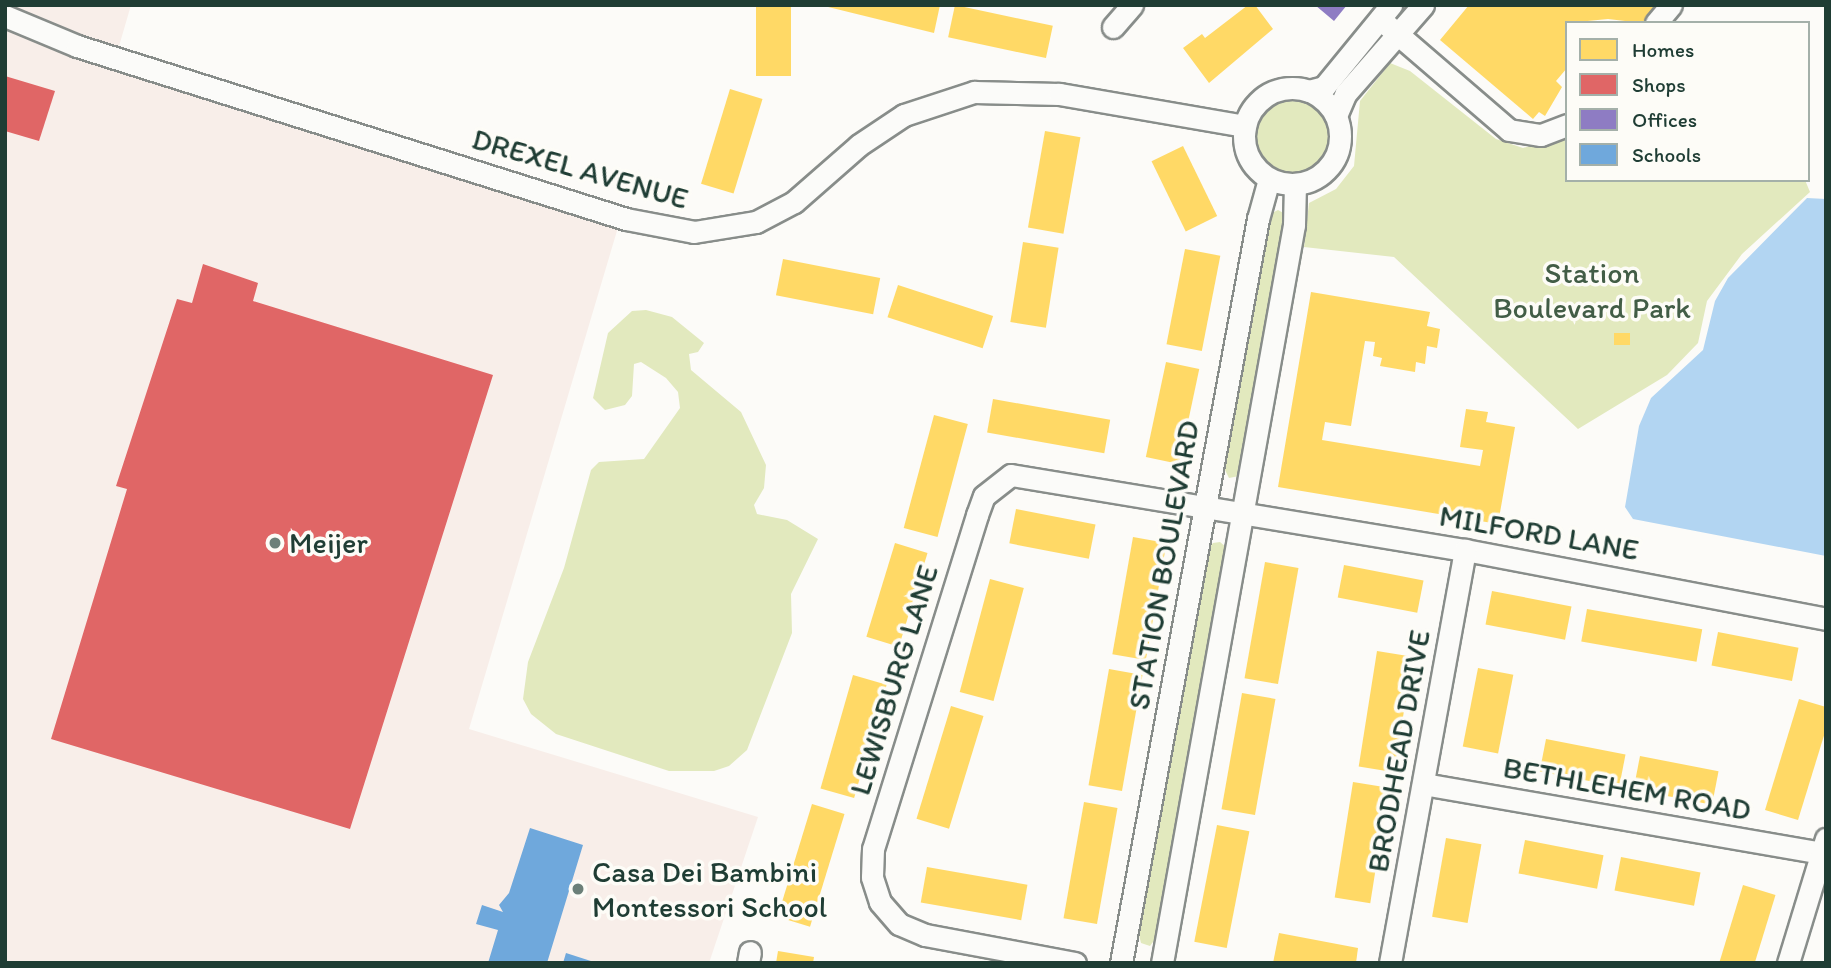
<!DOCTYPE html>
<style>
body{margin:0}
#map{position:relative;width:1831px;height:968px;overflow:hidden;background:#fcfbf8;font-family:Itim,sans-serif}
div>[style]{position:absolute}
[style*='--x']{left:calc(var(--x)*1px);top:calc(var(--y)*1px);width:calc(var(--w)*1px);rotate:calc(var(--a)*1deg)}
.built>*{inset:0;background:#f8eee9}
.green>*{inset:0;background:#e2e9be}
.round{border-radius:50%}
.water>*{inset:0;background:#b2d5f2}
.homes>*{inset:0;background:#ffd966;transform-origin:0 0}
.shops>*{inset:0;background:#e06666}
.offices>*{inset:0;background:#8e7cc3}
.schools>*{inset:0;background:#6fa8dc}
.roads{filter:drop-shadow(2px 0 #888d8a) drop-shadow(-2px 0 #888d8a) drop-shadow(0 2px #888d8a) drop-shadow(0 -2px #888d8a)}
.minor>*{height:21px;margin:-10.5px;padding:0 10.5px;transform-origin:10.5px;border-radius:10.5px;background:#fbfbf9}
.minor>.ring{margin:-10.5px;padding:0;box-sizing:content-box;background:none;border:21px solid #fbfbf9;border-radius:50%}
.dots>*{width:19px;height:19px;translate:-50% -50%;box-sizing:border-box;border:4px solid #fdfcf7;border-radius:50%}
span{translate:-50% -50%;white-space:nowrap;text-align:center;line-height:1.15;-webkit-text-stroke:7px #fdfcf7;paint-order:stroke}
.street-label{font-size:30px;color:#1f3d34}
.park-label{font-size:30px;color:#425d46}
.poi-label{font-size:30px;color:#1f3d34}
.left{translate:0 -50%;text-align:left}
.frame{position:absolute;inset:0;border:7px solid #1f3d34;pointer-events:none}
.legend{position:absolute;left:1565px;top:21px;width:245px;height:161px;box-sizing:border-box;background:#fdfcf7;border:2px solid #a4b0a9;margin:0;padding:9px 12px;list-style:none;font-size:21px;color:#1f3d34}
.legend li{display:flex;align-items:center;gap:14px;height:35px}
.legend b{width:35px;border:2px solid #a4b0a9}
</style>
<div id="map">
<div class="built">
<i style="clip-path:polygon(5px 5px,131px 5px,115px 60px,619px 224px,469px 729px,758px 817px,709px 963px,5px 963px)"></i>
</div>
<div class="green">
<i style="clip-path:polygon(1390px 63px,1410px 71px,1496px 139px,1523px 148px,1567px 135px,1567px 180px,1805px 180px,1810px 192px,1742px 254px,1707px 301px,1698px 343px,1667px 375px,1578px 429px,1394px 257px,1304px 247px,1309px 203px,1336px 189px,1354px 166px,1360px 101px)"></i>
<i class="round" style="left:1254px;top:101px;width:76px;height:76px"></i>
<i style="clip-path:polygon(1278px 210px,1287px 215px,1239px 476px,1229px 478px,1224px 468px,1266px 225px,1270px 214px)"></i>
<i style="clip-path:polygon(646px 310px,672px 317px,704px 343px,698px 352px,689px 354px,691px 370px,741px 412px,766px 465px,764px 488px,754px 505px,757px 514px,787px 520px,818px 539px,791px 594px,792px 633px,747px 750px,729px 766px,714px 771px,669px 771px,556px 734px,531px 714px,523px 699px,528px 662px,564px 568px,591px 470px,599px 462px,644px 459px,680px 408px,678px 392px,666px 378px,641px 362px,634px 364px,632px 396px,625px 405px,605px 410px,593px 398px,608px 333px,632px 311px)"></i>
<i style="clip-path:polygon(1220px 542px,1227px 548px,1158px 935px,1150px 946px,1141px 943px,1139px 935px,1207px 551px,1213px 543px)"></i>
</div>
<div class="water">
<i style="clip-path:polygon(1807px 198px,1826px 199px,1826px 556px,1633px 519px,1625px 507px,1639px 426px,1651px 398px,1703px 350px,1715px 301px,1728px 278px)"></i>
</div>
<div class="homes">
<i style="left:756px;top:5px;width:35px;height:71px"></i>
<i style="clip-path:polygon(820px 5px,940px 5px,934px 33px)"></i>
<i style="left:955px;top:5px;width:100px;height:33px;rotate:12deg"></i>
<i style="clip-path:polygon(1248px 5px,1255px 5px,1273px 29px,1209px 83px,1183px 48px,1202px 34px,1205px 38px)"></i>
<i style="clip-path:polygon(1469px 5px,1657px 5px,1642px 23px,1608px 19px,1567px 23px,1567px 68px,1556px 81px,1562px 87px,1545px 116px,1539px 112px,1533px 119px,1440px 40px)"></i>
<i style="left:730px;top:89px;width:34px;height:99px;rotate:17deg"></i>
<i style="left:1045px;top:131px;width:36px;height:98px;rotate:10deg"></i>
<i style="left:1183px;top:146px;width:78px;height:35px;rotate:64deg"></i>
<i style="left:1023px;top:242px;width:36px;height:81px;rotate:9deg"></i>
<i style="left:1185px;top:249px;width:36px;height:97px;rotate:11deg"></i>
<i style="left:783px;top:259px;width:99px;height:37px;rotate:11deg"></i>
<i style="left:898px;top:285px;width:100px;height:34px;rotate:18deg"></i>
<i style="clip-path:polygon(1311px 292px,1430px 312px,1427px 326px,1440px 329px,1437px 348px,1427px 346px,1425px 364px,1416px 362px,1415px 372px,1380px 366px,1382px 358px,1373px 356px,1375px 342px,1365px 341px,1351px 426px,1325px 422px,1322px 440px,1480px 466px,1483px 450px,1460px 447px,1466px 409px,1488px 412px,1486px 422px,1515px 427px,1498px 524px,1278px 487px)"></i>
<i style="left:1614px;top:333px;width:16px;height:12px"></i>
<i style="left:1166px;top:362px;width:34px;height:97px;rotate:12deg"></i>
<i style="left:993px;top:399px;width:119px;height:34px;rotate:10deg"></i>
<i style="left:934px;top:415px;width:35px;height:117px;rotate:15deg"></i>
<i style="left:1016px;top:509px;width:81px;height:35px;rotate:11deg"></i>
<i style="left:1133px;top:537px;width:34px;height:119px;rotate:10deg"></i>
<i style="left:895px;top:543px;width:34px;height:98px;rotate:17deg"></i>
<i style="left:1265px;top:562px;width:34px;height:118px;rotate:10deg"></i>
<i style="left:1344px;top:565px;width:81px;height:33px;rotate:11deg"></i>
<i style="left:990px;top:579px;width:35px;height:117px;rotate:15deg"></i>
<i style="left:1492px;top:591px;width:81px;height:34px;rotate:11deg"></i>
<i style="left:1587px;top:609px;width:117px;height:33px;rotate:10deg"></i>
<i style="left:1718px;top:632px;width:82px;height:34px;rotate:11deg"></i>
<i style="left:1377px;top:651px;width:36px;height:117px;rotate:9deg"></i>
<i style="left:1478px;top:668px;width:36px;height:80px;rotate:11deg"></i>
<i style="left:1109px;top:669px;width:34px;height:118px;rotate:10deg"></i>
<i style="left:853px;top:675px;width:35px;height:118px;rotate:16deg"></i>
<i style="left:1242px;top:693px;width:34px;height:118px;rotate:10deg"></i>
<i style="clip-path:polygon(1799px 699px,1826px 707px,1826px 729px,1798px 820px,1765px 810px)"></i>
<i style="left:951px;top:706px;width:34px;height:118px;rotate:17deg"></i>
<i style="left:1546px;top:739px;width:81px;height:33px;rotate:11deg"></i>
<i style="left:1640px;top:756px;width:80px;height:34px;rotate:11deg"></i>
<i style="left:1353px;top:782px;width:36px;height:117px;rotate:9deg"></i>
<i style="left:1084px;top:802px;width:34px;height:118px;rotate:10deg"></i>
<i style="left:812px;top:804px;width:34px;height:118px;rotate:17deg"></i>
<i style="left:1217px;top:825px;width:33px;height:119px;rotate:11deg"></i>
<i style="left:1446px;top:838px;width:36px;height:80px;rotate:10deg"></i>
<i style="left:1525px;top:840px;width:80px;height:34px;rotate:11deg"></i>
<i style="left:1621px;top:857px;width:81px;height:34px;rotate:11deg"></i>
<i style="left:927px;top:867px;width:102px;height:36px;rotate:10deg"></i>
<i style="left:1743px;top:885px;width:34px;height:82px;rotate:17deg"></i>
<i style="clip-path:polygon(1279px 933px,1358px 948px,1356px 963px,1273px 963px)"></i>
<i style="clip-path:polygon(778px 951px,814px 957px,813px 963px,776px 963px)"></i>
</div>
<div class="shops">
<i style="clip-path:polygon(5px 76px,55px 91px,39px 141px,5px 131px)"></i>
<i style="clip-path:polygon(203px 264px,258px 283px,253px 301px,493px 375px,350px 829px,51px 739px,127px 489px,116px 486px,177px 299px,192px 303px)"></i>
</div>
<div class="offices">
<i style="clip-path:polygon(1315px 5px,1347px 5px,1334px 21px)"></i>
</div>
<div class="schools">
<i style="clip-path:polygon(530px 828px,583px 845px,547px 963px,488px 963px,498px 930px,476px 924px,482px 905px,503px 912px,499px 905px,509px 893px)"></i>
<i style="clip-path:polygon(566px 953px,594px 962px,594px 963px,563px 963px)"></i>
</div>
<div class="roads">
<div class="minor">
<i style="--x:5;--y:16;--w:78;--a:22.6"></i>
<i style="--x:77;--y:46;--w:576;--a:17.49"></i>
<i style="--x:626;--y:219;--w:69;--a:10.8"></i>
<i style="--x:694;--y:232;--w:63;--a:-9.2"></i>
<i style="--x:756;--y:222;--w:43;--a:-27.8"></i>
<i style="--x:794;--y:202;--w:86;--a:-41.2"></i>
<i style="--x:859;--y:145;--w:54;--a:-33.7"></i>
<i style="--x:904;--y:115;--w:74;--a:-18.2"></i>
<i style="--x:974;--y:92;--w:85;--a:1.3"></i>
<i style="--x:1059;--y:94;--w:189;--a:9.8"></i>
<i style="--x:1380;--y:19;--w:170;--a:40.7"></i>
<i style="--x:1509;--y:130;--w:32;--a:9"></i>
<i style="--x:1541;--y:135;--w:28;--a:-21"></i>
<i style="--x:1656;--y:23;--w:23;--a:-50"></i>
<i style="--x:1113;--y:27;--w:29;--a:-49"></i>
<i class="ring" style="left:1244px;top:88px;width:75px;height:75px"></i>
<i style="--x:1309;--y:91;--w:16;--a:-15"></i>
<i style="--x:1324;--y:87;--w:106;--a:-50.7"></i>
<i style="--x:1336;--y:116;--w:25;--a:-67"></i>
<i style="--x:1346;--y:93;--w:117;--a:-48.8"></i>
<i style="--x:1423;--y:784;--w:404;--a:9.8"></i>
<i style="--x:748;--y:963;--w:11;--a:-80"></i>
<i style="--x:1075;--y:963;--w:153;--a:-169.4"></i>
<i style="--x:925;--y:935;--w:28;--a:-157"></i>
<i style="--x:899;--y:924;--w:29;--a:-131"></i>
<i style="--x:880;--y:902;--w:26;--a:-108"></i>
<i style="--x:872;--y:877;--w:28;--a:-88"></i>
<i style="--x:873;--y:849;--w:350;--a:-72.7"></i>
<i style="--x:977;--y:515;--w:20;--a:-70"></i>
<i style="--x:984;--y:496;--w:34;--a:-38"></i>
<i style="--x:1011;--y:475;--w:460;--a:9.4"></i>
<i style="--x:1465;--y:550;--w:368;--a:10.8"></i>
<i style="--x:1121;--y:963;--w:757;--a:-79.57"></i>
<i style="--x:1258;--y:219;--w:41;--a:-74.6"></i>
<i style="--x:1162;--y:963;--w:750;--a:-79.86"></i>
<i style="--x:1294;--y:225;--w:40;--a:-88.6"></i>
<i style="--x:1390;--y:963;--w:420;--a:-79.7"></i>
<i style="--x:1788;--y:963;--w:130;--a:-73"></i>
</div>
</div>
<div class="dots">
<i style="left:275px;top:543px;background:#6c8079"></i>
<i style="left:578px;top:889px;background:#6c8079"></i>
</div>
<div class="street-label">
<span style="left:580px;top:169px;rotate:16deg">DREXEL AVENUE</span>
<span style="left:1539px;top:533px;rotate:10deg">MILFORD LANE</span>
<span style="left:1164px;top:565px;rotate:-80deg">STATION BOULEVARD</span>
<span style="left:894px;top:680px;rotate:-73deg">LEWISBURG LANE</span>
<span style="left:1399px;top:751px;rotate:-80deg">BRODHEAD DRIVE</span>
<span style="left:1627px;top:789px;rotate:10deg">BETHLEHEM ROAD</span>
</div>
<div class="park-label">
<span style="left:1592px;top:290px">Station<br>Boulevard Park</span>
</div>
<div class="poi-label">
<span class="left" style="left:289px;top:543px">Meijer</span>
<span class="left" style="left:592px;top:889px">Casa Dei Bambini<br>Montessori School</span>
</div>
<div class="frame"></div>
<ul class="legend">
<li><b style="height:19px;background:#ffd966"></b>Homes</li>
<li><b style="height:19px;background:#e06666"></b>Shops</li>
<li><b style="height:19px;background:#8e7cc3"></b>Offices</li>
<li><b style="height:19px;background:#6fa8dc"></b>Schools</li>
</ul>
</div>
